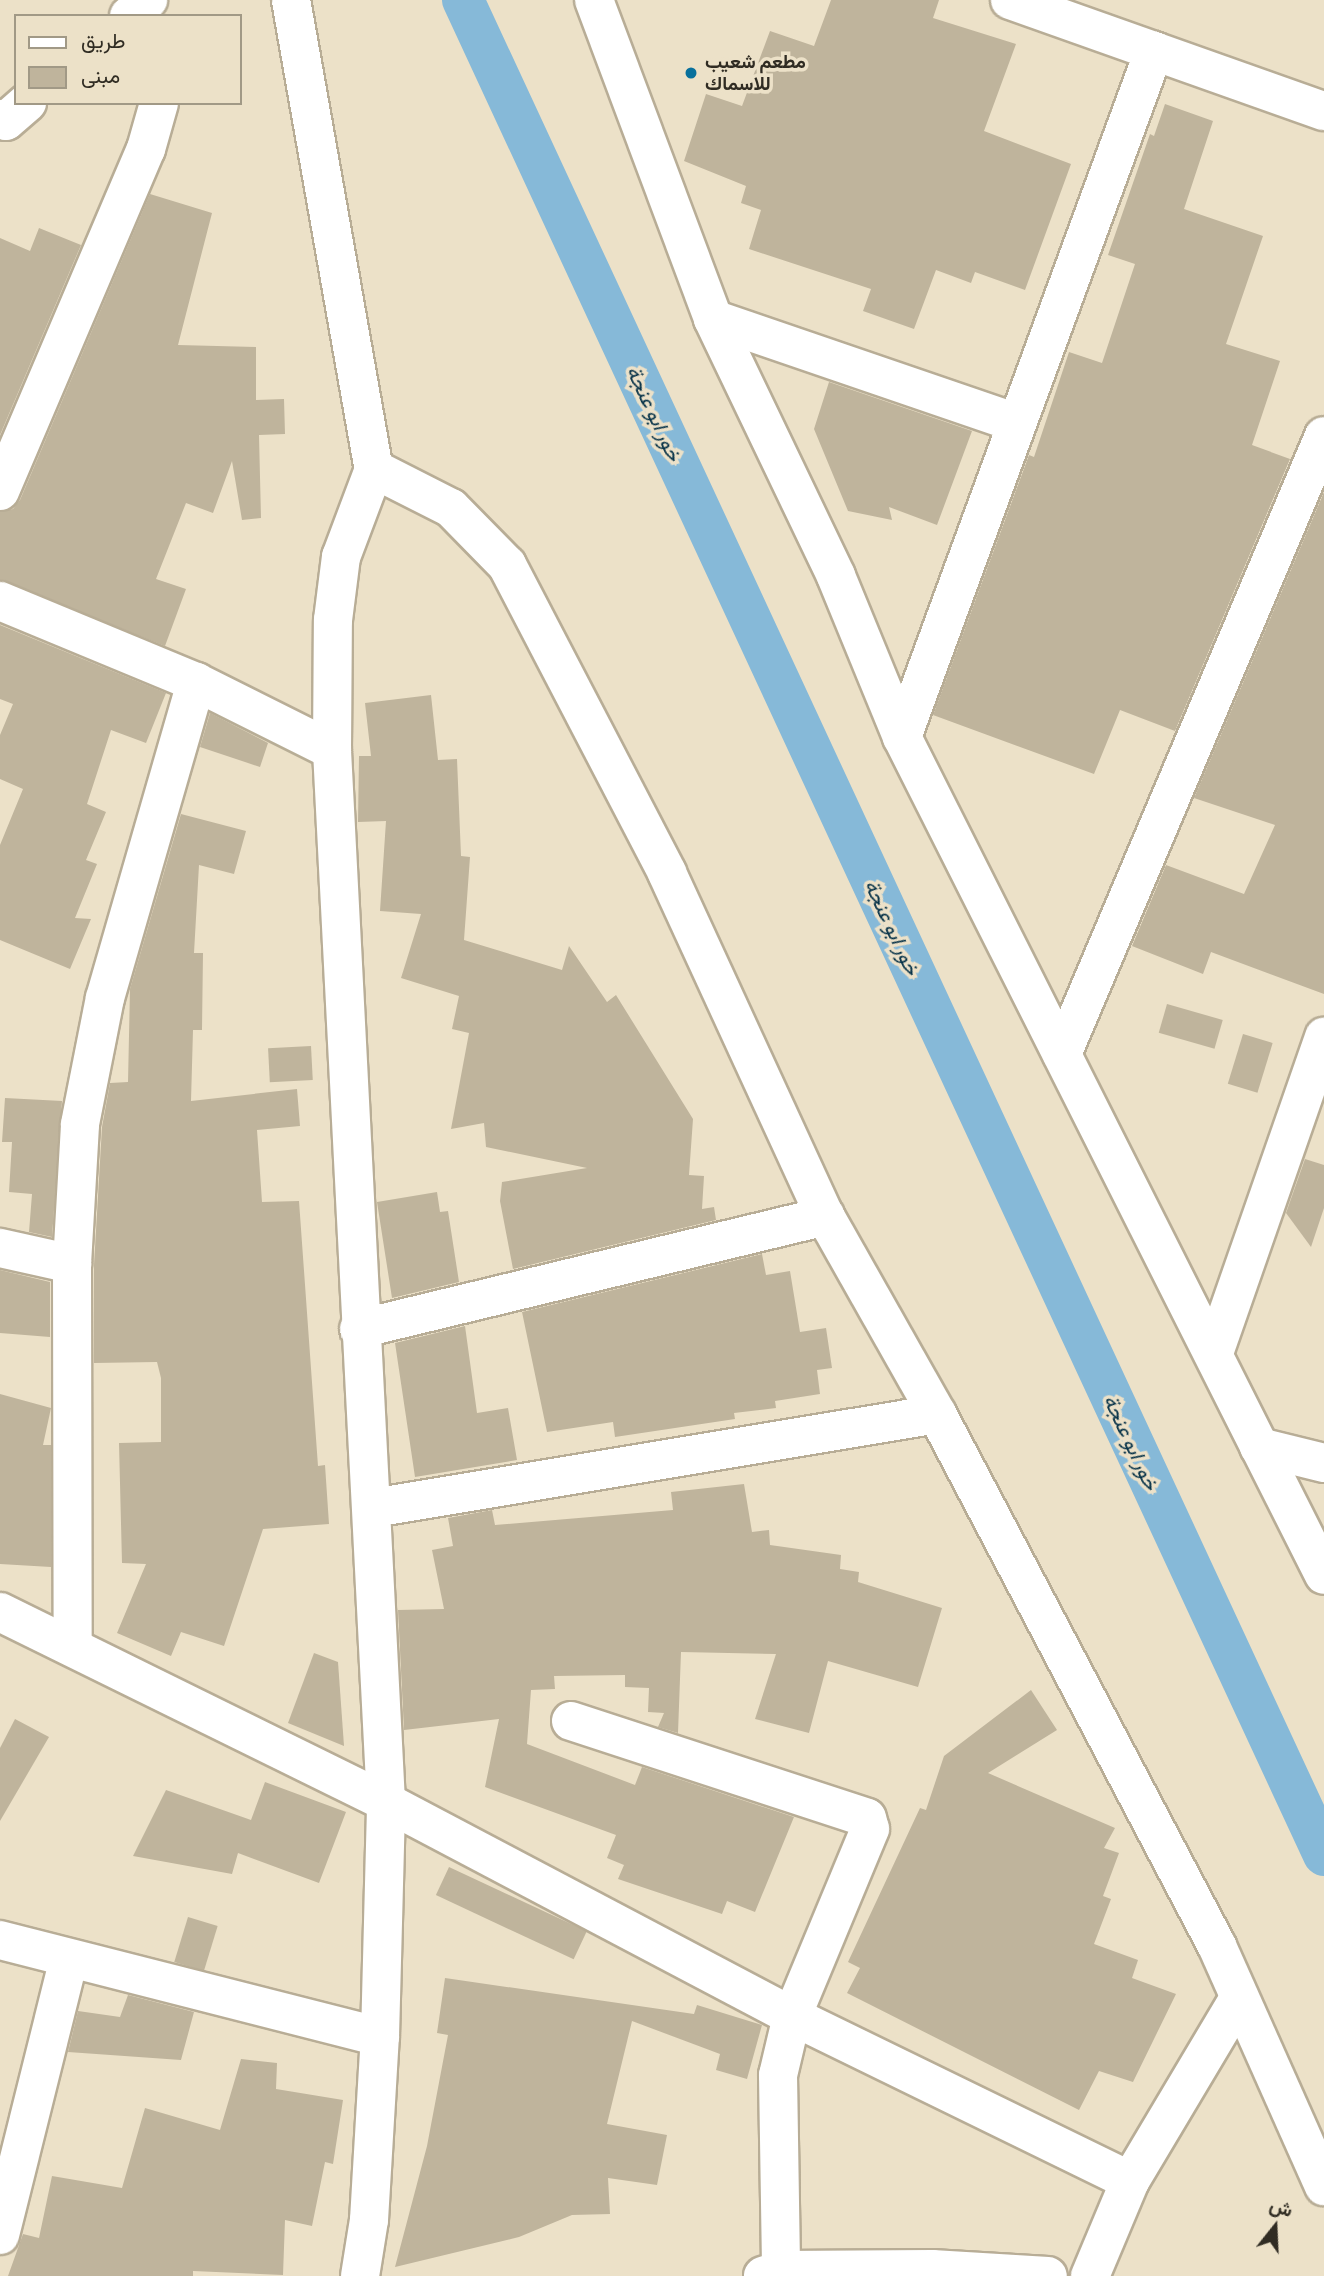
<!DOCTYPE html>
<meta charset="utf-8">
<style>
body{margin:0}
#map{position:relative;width:1324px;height:2276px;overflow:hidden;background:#ece1c8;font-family:Manrope,Vazirmatn,sans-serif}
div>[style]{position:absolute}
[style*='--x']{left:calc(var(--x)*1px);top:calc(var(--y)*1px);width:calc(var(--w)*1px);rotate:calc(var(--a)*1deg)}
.canal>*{height:42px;margin:-21px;padding:0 21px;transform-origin:21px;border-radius:21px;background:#86b9d8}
.building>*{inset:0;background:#bfb49c;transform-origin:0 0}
.roads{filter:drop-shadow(2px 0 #b8ad96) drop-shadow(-2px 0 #b8ad96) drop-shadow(0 2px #b8ad96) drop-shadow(0 -2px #b8ad96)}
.street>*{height:38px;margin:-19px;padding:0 19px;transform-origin:19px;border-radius:19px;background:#fff}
.dots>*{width:19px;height:19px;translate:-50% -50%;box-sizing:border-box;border:4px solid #ece1c8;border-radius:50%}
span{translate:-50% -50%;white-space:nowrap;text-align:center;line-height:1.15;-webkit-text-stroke:7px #ece1c8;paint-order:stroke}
.poi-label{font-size:19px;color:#302c23;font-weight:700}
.left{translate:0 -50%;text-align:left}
.water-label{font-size:21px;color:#053147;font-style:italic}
.legend{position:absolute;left:14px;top:14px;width:228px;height:91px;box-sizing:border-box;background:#ece1c8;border:2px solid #a19986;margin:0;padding:9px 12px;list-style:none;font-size:21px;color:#302c23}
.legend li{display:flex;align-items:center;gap:14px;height:35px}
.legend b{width:35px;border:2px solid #a19986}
.north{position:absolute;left:1240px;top:2192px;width:70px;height:70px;-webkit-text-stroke:5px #ece1c8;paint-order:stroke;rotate:18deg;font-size:19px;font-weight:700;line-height:28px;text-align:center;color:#302c23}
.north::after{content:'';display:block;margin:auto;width:24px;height:32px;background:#302c23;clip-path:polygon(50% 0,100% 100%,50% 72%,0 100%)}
</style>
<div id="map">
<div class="canal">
<i style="--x:463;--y:0;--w:2045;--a:65.1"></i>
</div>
<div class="building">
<i style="clip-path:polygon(831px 0,939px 0,933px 18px,1016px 44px,984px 131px,1071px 164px,1025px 290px,975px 272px,971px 283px,936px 270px,914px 329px,863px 311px,871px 289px,749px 249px,761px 210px,741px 203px,746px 186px,684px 161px,706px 94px,742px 106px,770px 31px,814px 46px)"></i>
<i style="clip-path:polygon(1165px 104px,1213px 121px,1184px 209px,1263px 236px,1226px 344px,1280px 361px,1252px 445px,1290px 459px,1175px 731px,1120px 710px,1094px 774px,933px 715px,1029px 455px,1034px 457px,1069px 352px,1102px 363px,1135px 264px,1108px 255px,1150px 134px,1154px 136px)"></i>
<i style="clip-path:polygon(150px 194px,212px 213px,178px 345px,256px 347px,256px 400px,284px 399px,285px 434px,259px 435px,261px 518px,242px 520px,232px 461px,213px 513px,186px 503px,184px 508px,156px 579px,186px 589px,165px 646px,0 580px,0 512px,13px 509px,20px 500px)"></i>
<i style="clip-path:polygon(39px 228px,81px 245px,0 435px,0 238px,30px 251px)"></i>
<i style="clip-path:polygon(829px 382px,972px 431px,937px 525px,889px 507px,892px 520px,848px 511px,814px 429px)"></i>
<i style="clip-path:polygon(1324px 492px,1324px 994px,1211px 952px,1203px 974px,1132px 946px,1166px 865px,1244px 894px,1275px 825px,1194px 798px)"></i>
<i style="clip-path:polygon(0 625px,166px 693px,146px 743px,111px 730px,87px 804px,106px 812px,86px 860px,97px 864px,75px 918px,91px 919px,70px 969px,0 940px,0 845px,23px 789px,0 779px,0 735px,13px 704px,0 699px)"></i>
<i style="clip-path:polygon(431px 695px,438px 760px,457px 759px,461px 856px,470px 857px,464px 940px,562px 970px,569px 946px,607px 1002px,616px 995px,693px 1119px,689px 1175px,704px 1176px,702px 1209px,714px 1207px,716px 1220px,513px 1269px,500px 1201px,502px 1182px,587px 1168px,486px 1147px,484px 1123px,451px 1129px,469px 1033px,452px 1029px,459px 996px,401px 978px,421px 914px,380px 911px,386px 821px,358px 822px,359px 756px,371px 756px,365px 703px)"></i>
<i style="clip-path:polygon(210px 713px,268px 743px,260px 767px,200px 747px)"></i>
<i style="clip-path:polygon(181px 814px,246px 831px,234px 874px,199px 865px,194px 953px,203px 953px,202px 1030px,193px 1030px,191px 1101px,297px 1089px,300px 1126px,257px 1130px,262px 1202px,299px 1201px,318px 1466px,325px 1465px,329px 1524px,263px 1529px,224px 1646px,181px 1632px,171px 1656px,117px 1633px,146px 1564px,122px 1563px,119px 1443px,161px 1442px,161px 1378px,157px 1362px,94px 1363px,94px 1265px,102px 1127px,110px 1083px,128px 1082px,130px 989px)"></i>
<i style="left:1167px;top:1004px;width:58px;height:30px;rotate:16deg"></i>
<i style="left:1243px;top:1034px;width:31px;height:52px;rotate:17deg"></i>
<i style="left:311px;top:1046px;width:34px;height:43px;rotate:87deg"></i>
<i style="clip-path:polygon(5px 1098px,62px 1101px,52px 1237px,29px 1232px,32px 1194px,9px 1192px,12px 1142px,2px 1142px)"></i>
<i style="clip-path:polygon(1305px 1159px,1324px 1165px,1324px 1208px,1311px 1247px,1286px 1213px)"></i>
<i style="clip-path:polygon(437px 1192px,440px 1212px,448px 1211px,459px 1282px,392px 1298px,377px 1202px)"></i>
<i style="clip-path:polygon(762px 1254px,766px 1275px,790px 1271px,800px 1332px,826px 1328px,832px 1368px,817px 1370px,820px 1394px,775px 1401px,776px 1408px,734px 1413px,735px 1419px,615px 1437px,613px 1422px,547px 1432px,522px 1312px)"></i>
<i style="clip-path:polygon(0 1270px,50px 1282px,50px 1337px,0 1333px)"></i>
<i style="clip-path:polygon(465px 1326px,477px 1413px,508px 1408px,517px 1460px,415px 1477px,395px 1343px)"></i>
<i style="clip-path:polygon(0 1394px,51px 1408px,43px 1445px,51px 1445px,51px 1567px,0 1564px)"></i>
<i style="clip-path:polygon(744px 1484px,752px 1532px,769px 1530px,770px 1545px,841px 1555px,840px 1569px,859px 1572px,858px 1582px,942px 1608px,918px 1687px,828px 1661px,809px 1733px,755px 1719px,776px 1654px,681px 1652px,678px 1733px,658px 1727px,664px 1713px,648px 1712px,649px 1688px,625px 1687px,625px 1675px,554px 1676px,555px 1689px,531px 1690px,527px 1744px,635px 1785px,642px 1767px,794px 1817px,755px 1912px,727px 1901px,722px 1914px,618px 1879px,624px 1865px,607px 1858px,616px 1835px,485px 1787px,499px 1719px,404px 1730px,398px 1610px,444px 1609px,432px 1550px,453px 1546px,448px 1518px,492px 1510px,495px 1525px,673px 1510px,671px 1492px)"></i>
<i style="clip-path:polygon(314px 1653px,338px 1662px,344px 1746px,288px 1723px)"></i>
<i style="clip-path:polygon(1031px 1690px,1057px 1730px,988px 1773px,1115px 1828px,1104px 1848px,1119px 1853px,1103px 1896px,1111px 1899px,1094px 1944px,1138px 1960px,1132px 1978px,1176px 1994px,1133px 2082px,1099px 2071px,1079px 2110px,847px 1993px,860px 1968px,848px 1962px,920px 1808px,926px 1810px,944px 1756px)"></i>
<i style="clip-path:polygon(15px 1719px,49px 1737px,0 1821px,0 1748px)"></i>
<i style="clip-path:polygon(265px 1782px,346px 1812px,319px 1883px,238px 1853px,232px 1874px,133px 1856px,166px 1790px,251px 1820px)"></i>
<i style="left:449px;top:1867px;width:152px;height:31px;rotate:25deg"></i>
<i style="left:188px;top:1917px;width:31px;height:47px;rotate:17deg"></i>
<i style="clip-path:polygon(445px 1978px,694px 2014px,697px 2005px,762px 2025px,747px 2079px,716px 2070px,720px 2054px,632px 2021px,607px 2124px,667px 2135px,657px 2185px,608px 2178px,610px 2214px,572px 2215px,519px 2237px,395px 2267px,427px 2146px,448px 2035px,437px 2033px)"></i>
<i style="clip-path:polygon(128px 1995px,194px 2012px,181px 2060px,68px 2052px,78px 2011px,120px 2017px)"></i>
<i style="clip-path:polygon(241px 2059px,277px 2063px,276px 2089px,343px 2100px,333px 2164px,325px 2162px,312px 2226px,285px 2220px,283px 2275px,193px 2271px,193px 2276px,8px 2276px,23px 2234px,39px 2238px,52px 2176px,122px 2188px,145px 2108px,220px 2130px)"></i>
</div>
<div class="roads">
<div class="street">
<i style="--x:291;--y:0;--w:476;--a:80"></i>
<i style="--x:374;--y:469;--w:86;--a:26.9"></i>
<i style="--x:451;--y:508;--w:80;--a:45.5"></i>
<i style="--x:507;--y:565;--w:347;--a:62.5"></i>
<i style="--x:667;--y:873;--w:378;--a:65.3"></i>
<i style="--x:825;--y:1216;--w:227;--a:60.5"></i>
<i style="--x:937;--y:1414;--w:601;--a:62.24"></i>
<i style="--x:1217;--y:1946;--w:263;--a:66"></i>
<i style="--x:594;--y:0;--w:340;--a:69.5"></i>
<i style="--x:713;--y:319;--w:285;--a:64.4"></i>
<i style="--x:836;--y:576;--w:174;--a:67.7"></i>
<i style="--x:902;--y:737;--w:938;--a:63.27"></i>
<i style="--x:1010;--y:0;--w:333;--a:19.5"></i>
<i style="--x:129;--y:16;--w:25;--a:-40"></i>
<i style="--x:0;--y:119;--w:6;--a:18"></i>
<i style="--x:6;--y:121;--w:28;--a:-41"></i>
<i style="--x:713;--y:319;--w:318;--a:18.9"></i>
<i style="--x:0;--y:491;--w:372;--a:-66.9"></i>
<i style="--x:146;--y:149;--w:48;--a:-74.2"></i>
<i style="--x:0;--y:601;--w:212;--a:22.5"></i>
<i style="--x:196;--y:682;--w:152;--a:26.6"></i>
<i style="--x:902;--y:737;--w:731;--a:-69.83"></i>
<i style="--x:1062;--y:1054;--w:671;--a:-67.03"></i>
<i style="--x:0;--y:1248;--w:74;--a:12.5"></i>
<i style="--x:72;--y:1264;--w:383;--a:89.9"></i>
<i style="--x:72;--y:1264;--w:140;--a:-86.7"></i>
<i style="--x:80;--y:1124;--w:128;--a:-78.8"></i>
<i style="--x:105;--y:998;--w:329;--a:-73.9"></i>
<i style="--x:359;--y:1329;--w:480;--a:-13.6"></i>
<i style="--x:1214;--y:1353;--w:335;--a:-70.8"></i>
<i style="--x:1259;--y:1447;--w:67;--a:13.8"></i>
<i style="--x:373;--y:1508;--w:572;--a:-9.46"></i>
<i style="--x:0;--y:1612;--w:430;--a:26.2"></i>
<i style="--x:386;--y:1802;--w:459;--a:27.8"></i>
<i style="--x:792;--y:2016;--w:61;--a:103.3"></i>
<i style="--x:778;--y:2075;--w:195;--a:89.1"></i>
<i style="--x:781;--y:2270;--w:19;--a:162"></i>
<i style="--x:571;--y:1721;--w:311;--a:18.1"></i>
<i style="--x:867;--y:1818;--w:11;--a:75"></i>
<i style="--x:870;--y:1829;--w:203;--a:112.6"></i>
<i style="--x:792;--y:2016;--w:376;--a:26"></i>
<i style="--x:1130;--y:2181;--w:213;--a:-59.2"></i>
<i style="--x:0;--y:1940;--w:392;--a:14.3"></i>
<i style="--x:380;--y:2037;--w:235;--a:-88.5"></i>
<i style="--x:386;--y:1802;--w:1053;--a:-92.94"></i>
<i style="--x:332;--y:750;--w:130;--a:-89.6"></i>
<i style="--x:333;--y:620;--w:64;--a:-82.8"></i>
<i style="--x:341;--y:557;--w:94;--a:-69.4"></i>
<i style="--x:0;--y:2235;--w:285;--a:-76"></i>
<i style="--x:781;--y:2270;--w:151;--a:-0.4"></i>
<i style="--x:932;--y:2269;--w:116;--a:3.5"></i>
<i style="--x:360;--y:2276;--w:57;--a:-80.9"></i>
<i style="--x:369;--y:2220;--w:183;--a:-86.6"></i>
<i style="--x:1090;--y:2276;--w:103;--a:-67.2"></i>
</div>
</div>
<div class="dots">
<i style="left:691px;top:73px;background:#08709c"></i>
</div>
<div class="poi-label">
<span class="left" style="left:705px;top:73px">مطعم شعيب<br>للاسماك</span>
</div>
<div class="water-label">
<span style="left:655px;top:413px;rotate:65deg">خور ابو عنجة</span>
<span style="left:893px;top:927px;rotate:65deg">خور ابو عنجة</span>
<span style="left:1132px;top:1442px;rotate:65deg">خور ابو عنجة</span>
</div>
<ul class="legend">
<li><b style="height:9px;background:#fff"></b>طريق</li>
<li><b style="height:19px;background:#bfb49c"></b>مبنى</li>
</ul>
<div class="north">ش</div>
</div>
